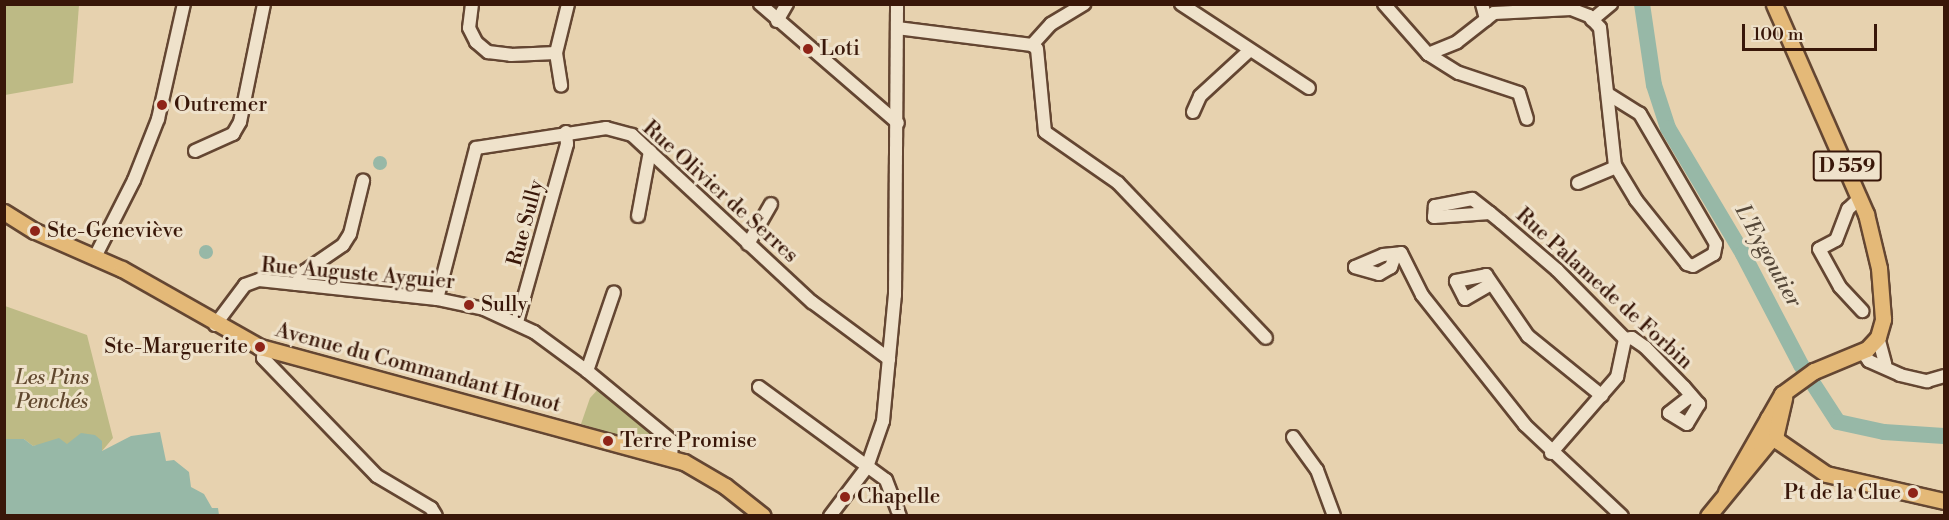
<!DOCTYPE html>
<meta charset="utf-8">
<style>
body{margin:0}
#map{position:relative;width:1949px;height:520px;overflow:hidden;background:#e7d2af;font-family:"Libre Bodoni",serif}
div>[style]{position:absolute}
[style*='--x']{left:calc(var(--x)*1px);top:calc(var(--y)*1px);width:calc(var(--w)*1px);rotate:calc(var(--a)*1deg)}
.green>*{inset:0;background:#bdba85}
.water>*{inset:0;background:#97b8a7}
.round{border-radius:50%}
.river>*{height:16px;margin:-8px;padding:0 8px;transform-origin:8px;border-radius:8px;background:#97b8a7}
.roads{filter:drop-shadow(2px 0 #644632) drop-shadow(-2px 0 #644632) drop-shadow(0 2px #644632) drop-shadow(0 -2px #644632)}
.minor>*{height:12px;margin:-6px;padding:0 6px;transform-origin:6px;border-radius:6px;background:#efe2cb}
.major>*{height:15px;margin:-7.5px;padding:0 7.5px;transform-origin:7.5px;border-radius:7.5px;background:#e4b978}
.dots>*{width:16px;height:16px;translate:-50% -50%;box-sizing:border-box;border:3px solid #efe2cb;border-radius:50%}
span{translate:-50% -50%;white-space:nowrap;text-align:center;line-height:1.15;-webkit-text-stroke:6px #efe2cb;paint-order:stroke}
.shield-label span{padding:2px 4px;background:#efe2cb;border:2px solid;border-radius:4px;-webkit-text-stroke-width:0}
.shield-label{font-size:20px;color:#391709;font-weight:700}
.poi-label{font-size:21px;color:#391709}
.left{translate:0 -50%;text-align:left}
.right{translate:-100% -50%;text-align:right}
.street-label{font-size:21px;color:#391709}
.park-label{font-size:21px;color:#61482e;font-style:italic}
.water-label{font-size:22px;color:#554738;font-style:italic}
.frame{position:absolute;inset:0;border:6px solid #391709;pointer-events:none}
.scale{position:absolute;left:1742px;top:24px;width:135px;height:27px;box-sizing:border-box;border:3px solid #391709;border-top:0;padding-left:8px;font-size:18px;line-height:21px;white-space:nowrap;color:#391709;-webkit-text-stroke:4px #efe2cb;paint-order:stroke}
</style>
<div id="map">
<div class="green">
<i style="clip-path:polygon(5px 4px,79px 5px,73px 83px,5px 95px)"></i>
<i style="clip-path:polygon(5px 306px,87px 335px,113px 438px,102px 451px,49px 443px,33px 446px,24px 439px,5px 439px)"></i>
<i style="clip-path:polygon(600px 387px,664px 440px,663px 446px,655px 447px,581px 424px,590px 398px)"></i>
</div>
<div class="water">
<i class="round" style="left:373px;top:156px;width:14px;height:14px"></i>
<i class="round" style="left:199px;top:245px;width:14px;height:14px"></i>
<i style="clip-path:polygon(160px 432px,166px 461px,174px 460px,189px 472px,191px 487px,204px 494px,212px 508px,218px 508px,219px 515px,5px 515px,5px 439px,24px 439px,33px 446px,59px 438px,67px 444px,81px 433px,95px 435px,102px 441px,102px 451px,131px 436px)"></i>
</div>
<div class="river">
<i style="--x:1642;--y:4;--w:82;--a:81.6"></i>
<i style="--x:1654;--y:85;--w:45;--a:72"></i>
<i style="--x:1668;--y:128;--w:147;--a:59.2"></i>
<i style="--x:1743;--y:254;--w:125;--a:62.4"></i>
<i style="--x:1801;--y:365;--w:68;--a:57"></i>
<i style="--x:1838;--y:422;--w:47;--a:12.3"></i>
<i style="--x:1884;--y:432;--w:60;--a:3.8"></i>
</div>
<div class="roads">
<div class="minor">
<i style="--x:472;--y:4;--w:24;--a:97"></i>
<i style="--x:469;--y:28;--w:16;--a:63"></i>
<i style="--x:476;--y:42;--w:16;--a:40"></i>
<i style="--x:488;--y:52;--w:23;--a:7"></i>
<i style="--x:511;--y:55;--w:45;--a:-2.5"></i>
<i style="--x:556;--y:53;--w:50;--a:-76.2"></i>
<i style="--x:760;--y:4;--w:182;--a:40.8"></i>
<i style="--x:1181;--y:4;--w:153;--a:33.3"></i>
<i style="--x:1384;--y:4;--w:67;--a:48.7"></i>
<i style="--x:1428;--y:54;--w:36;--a:32"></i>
<i style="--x:1459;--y:73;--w:63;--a:18.4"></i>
<i style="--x:1519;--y:93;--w:27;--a:73"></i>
<i style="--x:1482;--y:4;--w:16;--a:75"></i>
<i style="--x:1592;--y:20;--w:25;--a:-40"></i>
<i style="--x:777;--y:21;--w:20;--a:-60"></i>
<i style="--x:897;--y:28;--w:136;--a:7.2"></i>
<i style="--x:1032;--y:45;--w:6;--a:39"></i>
<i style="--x:1037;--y:49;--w:83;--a:84.5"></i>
<i style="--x:1045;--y:132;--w:89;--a:34.9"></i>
<i style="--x:1118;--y:183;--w:214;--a:46.3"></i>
<i style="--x:1032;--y:45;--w:28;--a:-48"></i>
<i style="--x:1051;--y:24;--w:39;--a:-31"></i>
<i style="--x:556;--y:53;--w:33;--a:81"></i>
<i style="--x:1428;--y:54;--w:31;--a:-22"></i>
<i style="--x:1457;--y:42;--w:47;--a:-38.1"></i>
<i style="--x:1494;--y:13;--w:77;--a:-3"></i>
<i style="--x:1571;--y:9;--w:19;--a:21"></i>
<i style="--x:1589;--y:16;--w:16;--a:47"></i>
<i style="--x:1600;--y:28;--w:138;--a:83.8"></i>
<i style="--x:1615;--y:165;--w:41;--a:59"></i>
<i style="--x:1636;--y:200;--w:82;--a:51.4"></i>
<i style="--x:1687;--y:264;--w:6;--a:18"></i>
<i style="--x:1693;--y:266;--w:24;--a:-30"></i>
<i style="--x:1714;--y:254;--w:10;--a:-79"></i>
<i style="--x:1716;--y:244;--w:151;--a:-120.3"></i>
<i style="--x:1640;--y:114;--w:38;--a:-148"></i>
<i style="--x:1193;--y:112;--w:17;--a:-66"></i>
<i style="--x:1200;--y:96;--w:67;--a:-42.6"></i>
<i style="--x:195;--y:151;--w:42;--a:-24.1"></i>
<i style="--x:233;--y:134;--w:14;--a:-60"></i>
<i style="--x:240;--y:122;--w:120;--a:-78.5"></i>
<i style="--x:1578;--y:183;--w:41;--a:-22.8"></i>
<i style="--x:1860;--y:198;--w:16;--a:137"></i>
<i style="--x:1848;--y:209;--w:33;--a:111"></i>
<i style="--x:1836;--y:240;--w:19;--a:152"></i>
<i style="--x:1819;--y:249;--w:43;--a:61.1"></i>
<i style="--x:1840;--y:287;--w:33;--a:47"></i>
<i style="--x:1490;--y:213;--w:23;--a:-142"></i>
<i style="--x:1472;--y:199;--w:38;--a:169"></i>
<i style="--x:1435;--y:206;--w:11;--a:95"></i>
<i style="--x:1434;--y:217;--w:56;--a:-4.1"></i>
<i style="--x:1490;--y:213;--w:14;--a:39"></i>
<i style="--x:1501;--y:222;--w:74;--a:40.6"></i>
<i style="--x:1557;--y:270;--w:97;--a:45.4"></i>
<i style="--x:1625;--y:339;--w:7;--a:-8"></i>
<i style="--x:1632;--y:338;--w:16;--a:35"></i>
<i style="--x:1645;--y:347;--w:56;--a:45.7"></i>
<i style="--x:1684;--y:387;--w:23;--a:49"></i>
<i style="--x:1699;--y:404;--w:23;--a:121"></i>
<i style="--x:1687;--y:424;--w:21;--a:-149"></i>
<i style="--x:1669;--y:413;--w:28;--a:-38"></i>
<i style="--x:638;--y:216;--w:66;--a:-79.5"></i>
<i style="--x:748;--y:244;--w:46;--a:-60.1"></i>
<i style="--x:1395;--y:256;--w:12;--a:110"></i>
<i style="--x:1391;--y:267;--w:14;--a:150"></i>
<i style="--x:1379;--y:274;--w:25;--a:-164"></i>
<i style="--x:1355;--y:267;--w:30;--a:-23"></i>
<i style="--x:1383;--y:255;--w:18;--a:-6"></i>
<i style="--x:1401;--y:253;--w:47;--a:63.4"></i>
<i style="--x:1422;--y:295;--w:166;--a:51.6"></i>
<i style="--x:1525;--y:425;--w:133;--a:43.2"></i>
<i style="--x:95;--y:257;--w:86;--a:-63.1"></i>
<i style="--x:134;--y:180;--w:66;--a:-68.5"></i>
<i style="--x:158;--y:119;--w:118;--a:-77.3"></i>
<i style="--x:296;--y:284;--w:16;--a:-55"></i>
<i style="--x:305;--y:271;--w:46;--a:-34.4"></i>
<i style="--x:343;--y:245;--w:13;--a:-58"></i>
<i style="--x:350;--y:234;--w:55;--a:-76.2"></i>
<i style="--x:1491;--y:284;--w:30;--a:150"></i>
<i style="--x:1465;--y:299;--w:20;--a:-117"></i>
<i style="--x:1456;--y:281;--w:31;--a:-11"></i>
<i style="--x:1486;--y:275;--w:74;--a:55.5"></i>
<i style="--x:1528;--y:336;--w:95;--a:39"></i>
<i style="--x:437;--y:299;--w:156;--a:-75.5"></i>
<i style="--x:476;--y:148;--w:132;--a:-8.7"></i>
<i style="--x:606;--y:128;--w:27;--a:15"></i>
<i style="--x:632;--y:135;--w:246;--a:42.9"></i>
<i style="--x:812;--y:302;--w:96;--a:36.5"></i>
<i style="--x:517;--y:322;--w:185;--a:-74.3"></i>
<i style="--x:567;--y:144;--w:12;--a:-95"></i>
<i style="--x:215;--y:325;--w:50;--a:-53.1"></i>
<i style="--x:245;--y:285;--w:15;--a:-20"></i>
<i style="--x:259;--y:280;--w:179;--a:6.1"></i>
<i style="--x:437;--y:299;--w:48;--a:12"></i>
<i style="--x:484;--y:309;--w:55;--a:24.7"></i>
<i style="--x:534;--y:332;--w:66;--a:36.3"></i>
<i style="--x:587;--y:371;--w:110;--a:39.5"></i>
<i style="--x:672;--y:441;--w:18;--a:93"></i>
<i style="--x:1878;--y:337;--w:28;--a:75"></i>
<i style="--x:264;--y:349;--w:9;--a:96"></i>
<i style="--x:263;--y:358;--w:164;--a:46"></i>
<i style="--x:377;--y:476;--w:63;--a:30.7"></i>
<i style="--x:431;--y:508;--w:9;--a:58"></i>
<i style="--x:1862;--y:351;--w:12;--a:55"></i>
<i style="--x:1869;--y:361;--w:34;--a:24"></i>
<i style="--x:1900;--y:375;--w:28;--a:13"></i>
<i style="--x:1927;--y:381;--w:18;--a:-16"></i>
<i style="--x:587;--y:371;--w:83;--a:-71.1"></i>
<i style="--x:759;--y:387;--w:157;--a:36.2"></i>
<i style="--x:886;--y:480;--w:39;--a:69"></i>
<i style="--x:1293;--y:437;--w:41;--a:54"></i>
<i style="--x:1317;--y:470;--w:49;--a:69.7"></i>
<i style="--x:1551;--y:453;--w:101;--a:-49"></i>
<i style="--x:1617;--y:377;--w:39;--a:-78"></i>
<i style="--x:830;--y:516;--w:61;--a:-52.9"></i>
<i style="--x:867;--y:467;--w:49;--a:-70.8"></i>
<i style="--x:883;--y:421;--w:127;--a:-84.6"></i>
<i style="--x:895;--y:295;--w:291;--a:-89.6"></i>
</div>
<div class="major">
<i style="--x:4;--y:212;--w:36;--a:32"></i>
<i style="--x:35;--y:231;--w:95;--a:23.6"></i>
<i style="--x:122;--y:269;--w:159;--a:29.5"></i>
<i style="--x:260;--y:347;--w:439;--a:15.2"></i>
<i style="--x:684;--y:462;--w:48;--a:30.3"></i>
<i style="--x:725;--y:486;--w:48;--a:38.3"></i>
<i style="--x:1768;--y:418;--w:14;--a:82"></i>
<i style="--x:1770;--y:432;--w:12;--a:48"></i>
<i style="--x:1778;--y:441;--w:58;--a:34.5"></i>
<i style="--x:1826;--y:474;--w:121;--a:12.9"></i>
<i style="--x:1726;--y:492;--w:113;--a:-60.3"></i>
<i style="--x:1782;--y:394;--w:39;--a:-36"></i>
<i style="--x:1814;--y:371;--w:57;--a:-22.5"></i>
<i style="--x:1867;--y:349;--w:16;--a:-47"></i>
<i style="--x:1878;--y:337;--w:19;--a:-74"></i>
<i style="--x:1883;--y:319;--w:51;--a:-94.5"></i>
<i style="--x:1879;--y:268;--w:56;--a:-103.5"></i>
<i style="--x:1866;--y:214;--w:229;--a:-113.7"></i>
<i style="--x:1708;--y:516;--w:107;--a:-50.7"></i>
<i style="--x:1776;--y:433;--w:37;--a:-77"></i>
</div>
</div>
<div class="dots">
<i style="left:808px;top:49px;background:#8f2418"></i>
<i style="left:162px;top:105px;background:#8f2418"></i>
<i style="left:35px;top:231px;background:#8f2418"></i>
<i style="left:469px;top:305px;background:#8f2418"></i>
<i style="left:260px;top:347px;background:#8f2418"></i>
<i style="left:608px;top:441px;background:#8f2418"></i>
<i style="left:1913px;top:493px;background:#8f2418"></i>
<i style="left:845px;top:497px;background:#8f2418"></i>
</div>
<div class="shield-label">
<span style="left:1847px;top:166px">D 559</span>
</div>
<div class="poi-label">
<span class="left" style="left:820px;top:49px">Loti</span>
<span class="left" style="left:174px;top:105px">Outremer</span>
<span class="left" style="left:47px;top:231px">Ste-Geneviève</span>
<span class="left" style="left:481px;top:305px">Sully</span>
<span class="right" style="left:248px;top:347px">Ste-Marguerite</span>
<span class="left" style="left:620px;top:441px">Terre Promise</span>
<span class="right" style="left:1901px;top:493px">Pt de la Clue</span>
<span class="left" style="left:857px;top:497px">Chapelle</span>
</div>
<div class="street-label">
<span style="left:720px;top:192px;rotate:42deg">Rue Olivier de Serres</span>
<span style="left:526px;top:223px;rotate:-75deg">Rue Sully</span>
<span style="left:358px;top:274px;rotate:5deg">Rue Auguste Ayguier</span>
<span style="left:1604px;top:289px;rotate:42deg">Rue Palamede de Forbin</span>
<span style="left:418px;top:368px;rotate:15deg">Avenue du Commandant Houot</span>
</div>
<div class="park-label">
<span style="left:52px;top:390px">Les Pins<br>Penchés</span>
</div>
<div class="water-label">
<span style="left:1768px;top:256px;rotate:61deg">L'Eygoutier</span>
</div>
<div class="frame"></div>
<div class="scale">100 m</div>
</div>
